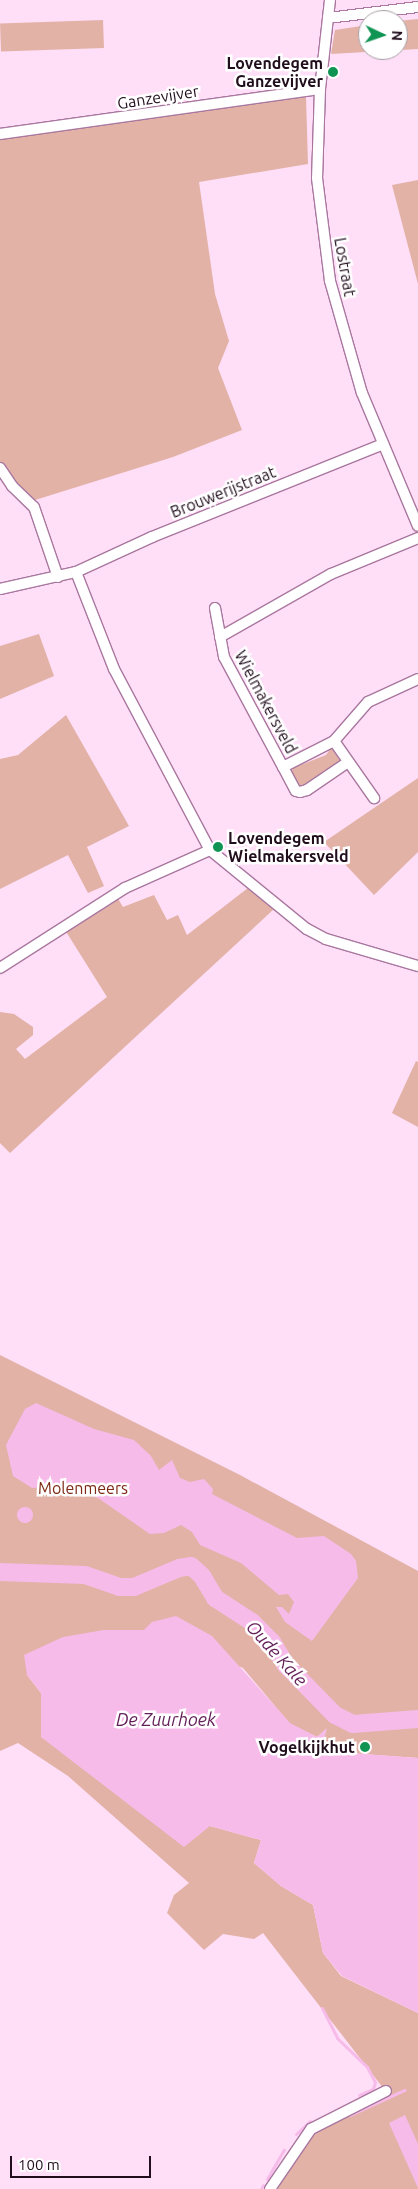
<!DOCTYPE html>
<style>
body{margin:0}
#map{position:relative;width:418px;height:2189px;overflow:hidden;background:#ffdef7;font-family:Ubuntu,sans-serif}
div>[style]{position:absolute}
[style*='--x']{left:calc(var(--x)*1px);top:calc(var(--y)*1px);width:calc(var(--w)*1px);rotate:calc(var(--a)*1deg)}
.green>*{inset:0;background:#e2b2a7;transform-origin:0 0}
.water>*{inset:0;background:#f7bbea}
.round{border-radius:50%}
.stream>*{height:3px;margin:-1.5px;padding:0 1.5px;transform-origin:1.5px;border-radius:1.5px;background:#f7bbea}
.river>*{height:18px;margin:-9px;padding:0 9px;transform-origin:9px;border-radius:9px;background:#f7bbea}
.roads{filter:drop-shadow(1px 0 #a9779f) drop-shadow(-1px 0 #a9779f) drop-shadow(0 1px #a9779f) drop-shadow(0 -1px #a9779f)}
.minor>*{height:10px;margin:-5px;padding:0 5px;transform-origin:5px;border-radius:5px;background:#fff}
.dots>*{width:14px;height:14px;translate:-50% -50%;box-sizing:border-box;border:2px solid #fff;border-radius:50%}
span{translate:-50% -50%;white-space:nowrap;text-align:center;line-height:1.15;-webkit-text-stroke:5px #fff;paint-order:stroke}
.poi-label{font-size:16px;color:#210e1d;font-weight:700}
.right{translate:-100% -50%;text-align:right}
.left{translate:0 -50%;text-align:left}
.street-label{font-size:16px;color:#210e1d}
.park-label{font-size:16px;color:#7e2916}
.water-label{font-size:18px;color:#621f58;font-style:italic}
.north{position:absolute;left:358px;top:10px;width:50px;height:50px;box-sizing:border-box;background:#fff;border:1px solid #a69fa5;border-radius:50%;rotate:93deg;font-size:14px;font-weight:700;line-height:20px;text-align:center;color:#210e1d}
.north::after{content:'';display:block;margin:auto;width:18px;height:22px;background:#109453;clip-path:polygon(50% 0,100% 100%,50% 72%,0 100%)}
.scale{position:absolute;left:10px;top:2156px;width:141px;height:22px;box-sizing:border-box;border:2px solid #210e1d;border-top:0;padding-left:6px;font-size:15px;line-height:18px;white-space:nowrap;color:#210e1d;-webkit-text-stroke:4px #fff;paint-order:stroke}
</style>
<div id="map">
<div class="green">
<i style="clip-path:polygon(418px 19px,418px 49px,331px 54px,335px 30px,368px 25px,368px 50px,398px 50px,398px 21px)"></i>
<i style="left:103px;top:20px;width:28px;height:103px;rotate:88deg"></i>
<i style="clip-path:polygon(287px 97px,306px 97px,308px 164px,199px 182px,215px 294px,229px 341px,218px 368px,242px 430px,173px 457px,32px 501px,10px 481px,0 462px,0 137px)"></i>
<i style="clip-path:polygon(418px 180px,418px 284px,392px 185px)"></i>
<i style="clip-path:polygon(39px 634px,54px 676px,0 699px,0 646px)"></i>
<i style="clip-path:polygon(66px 715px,129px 826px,87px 847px,104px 886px,88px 893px,68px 855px,0 889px,0 759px,18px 755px)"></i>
<i style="clip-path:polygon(331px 748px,335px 749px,340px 762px,304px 788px,298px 788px,291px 773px,293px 768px,326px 755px)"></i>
<i style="clip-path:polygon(418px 778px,418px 852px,374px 895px,324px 842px)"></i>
<i style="clip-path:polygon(248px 888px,274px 909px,10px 1153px,0 1143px,0 1012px,14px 1014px,33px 1027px,33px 1035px,16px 1049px,25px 1059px,107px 997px,65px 930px,117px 897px,123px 907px,154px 895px,167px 920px,178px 915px,187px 935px)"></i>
<i style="clip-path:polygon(416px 1061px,418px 1062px,418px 1127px,392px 1113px)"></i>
<i style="clip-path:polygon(0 1355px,240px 1475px,418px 1571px,418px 1713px,394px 1714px,354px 1724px,418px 1724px,418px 1758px,335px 1752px,323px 1744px,326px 1729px,317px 1737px,290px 1724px,243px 1668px,144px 1630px,104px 1630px,27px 1675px,41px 1693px,41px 1737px,210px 1826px,261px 1840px,254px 1863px,281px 1886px,313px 1905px,323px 1953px,341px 1976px,418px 2013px,418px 2189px,272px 2189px,313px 2130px,387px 2093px,263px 1933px,254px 1939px,223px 1934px,204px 1950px,167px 1913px,174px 1895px,189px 1883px,68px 1776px,18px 1743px,0 1751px,0 1576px,84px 1579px,86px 1570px,0 1567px)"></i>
</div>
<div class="water">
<i style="clip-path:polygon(36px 1403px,94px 1429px,134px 1440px,151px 1456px,159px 1470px,172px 1460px,180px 1478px,190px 1482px,204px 1479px,213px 1489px,212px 1494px,297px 1538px,324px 1536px,351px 1554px,356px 1561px,358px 1578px,312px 1641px,285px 1622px,276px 1607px,282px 1607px,289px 1614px,294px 1602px,288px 1594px,279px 1595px,241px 1563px,200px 1545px,192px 1532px,181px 1525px,164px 1533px,150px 1534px,98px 1498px,66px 1486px,32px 1488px,13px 1476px,6px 1445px,25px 1409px)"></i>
<i class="round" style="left:17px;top:1507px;width:16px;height:16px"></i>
<i style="clip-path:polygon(176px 1616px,212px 1636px,290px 1723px,317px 1737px,327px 1728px,323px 1743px,335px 1752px,418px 1758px,418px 2013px,342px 1976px,323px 1953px,313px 1905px,281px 1886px,254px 1863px,261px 1840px,210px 1826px,184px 1847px,41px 1737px,41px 1693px,27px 1675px,24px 1655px,63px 1637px,104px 1630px,144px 1630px,152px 1622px)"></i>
<i style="clip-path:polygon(418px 1713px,418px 1724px,353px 1724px,371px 1715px)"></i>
<i style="clip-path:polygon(405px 2115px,418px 2144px,418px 2188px,389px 2123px)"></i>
</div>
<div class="stream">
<i style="--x:322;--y:2008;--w:34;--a:63"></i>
<i style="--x:337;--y:2038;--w:42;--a:44"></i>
<i style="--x:367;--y:2067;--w:17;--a:62"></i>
<i style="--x:375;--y:2082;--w:7;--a:106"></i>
<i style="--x:373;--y:2089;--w:15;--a:157"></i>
<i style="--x:350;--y:2115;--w:60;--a:-24.8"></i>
<i style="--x:296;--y:2134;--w:19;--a:-43"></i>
<i style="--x:267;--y:2179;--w:34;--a:-60"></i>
<i style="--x:261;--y:2189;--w:4;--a:-63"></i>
</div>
<div class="river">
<i style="--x:0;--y:1572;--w:85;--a:2"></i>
<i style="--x:85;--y:1575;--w:36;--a:19"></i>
<i style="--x:119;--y:1587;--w:15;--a:0"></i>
<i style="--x:134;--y:1587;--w:49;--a:-22.9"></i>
<i style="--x:179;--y:1568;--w:12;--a:-9"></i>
<i style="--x:191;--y:1566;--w:15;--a:42"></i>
<i style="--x:202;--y:1576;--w:26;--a:59"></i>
<i style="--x:215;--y:1598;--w:44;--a:33"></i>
<i style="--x:252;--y:1622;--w:28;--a:45"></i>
<i style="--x:272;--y:1642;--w:27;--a:59"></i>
<i style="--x:286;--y:1665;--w:70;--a:45.6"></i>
<i style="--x:335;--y:1715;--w:20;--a:27"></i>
<i style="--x:353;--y:1724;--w:65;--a:-4.4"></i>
</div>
<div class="roads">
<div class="minor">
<i style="--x:330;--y:0;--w:90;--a:96.4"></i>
<i style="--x:320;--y:89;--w:89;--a:91.9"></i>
<i style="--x:317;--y:178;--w:104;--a:82.8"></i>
<i style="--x:330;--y:281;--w:116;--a:74.1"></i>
<i style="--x:362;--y:393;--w:144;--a:67.2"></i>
<i style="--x:328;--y:18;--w:91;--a:-7"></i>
<i style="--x:0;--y:134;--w:323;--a:-8"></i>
<i style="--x:0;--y:468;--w:22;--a:56"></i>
<i style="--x:12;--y:486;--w:30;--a:44"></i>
<i style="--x:34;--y:507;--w:74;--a:71.1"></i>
<i style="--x:76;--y:572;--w:104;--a:68.6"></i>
<i style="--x:114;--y:669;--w:205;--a:62.1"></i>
<i style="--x:210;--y:850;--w:125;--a:39.2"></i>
<i style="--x:307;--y:929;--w:21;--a:28"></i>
<i style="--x:326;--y:939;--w:96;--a:16.4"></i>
<i style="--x:0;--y:589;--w:78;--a:-12.6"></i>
<i style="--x:76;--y:572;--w:84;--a:-24.7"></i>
<i style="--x:152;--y:537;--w:249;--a:-21.9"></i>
<i style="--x:215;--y:608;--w:50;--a:79.6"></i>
<i style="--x:224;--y:657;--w:125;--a:61.8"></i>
<i style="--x:283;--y:767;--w:57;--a:-27"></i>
<i style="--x:334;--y:741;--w:52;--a:-48.9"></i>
<i style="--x:368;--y:702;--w:55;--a:-24.7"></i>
<i style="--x:220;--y:637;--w:128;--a:-29.6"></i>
<i style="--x:331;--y:574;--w:94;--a:-22.5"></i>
<i style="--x:334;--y:741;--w:70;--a:54.9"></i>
<i style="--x:283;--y:767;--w:27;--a:62"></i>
<i style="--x:296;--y:791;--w:4;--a:14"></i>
<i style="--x:300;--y:792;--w:7;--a:-16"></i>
<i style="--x:307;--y:790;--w:50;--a:-34.3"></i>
<i style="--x:0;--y:968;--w:148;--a:-32.6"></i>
<i style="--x:125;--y:888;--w:93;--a:-24.1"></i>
<i style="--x:270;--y:2189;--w:73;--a:-55.7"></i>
<i style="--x:311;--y:2129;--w:84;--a:-26.9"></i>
</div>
</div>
<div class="dots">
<i style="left:333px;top:72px;background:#109453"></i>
<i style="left:218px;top:847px;background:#109453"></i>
<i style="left:365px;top:1747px;background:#109453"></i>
</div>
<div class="poi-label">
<span class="right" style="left:323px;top:72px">Lovendegem<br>Ganzevijver</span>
<span class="left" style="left:228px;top:847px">Lovendegem<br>Wielmakersveld</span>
<span class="right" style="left:355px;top:1747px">Vogelkijkhut</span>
</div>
<div class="street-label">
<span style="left:158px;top:97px;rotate:-9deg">Ganzevijver</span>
<span style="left:345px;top:267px;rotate:80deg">Lostraat</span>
<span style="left:223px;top:492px;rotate:-22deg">Brouwerijstraat</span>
<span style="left:266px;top:702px;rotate:62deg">Wielmakersveld</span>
</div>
<div class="park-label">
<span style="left:83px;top:1488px">Molenmeers</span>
</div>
<div class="water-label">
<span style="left:277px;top:1653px;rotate:48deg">Oude Kale</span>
<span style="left:166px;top:1719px">De Zuurhoek</span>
</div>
<div class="north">N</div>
<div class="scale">100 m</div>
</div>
